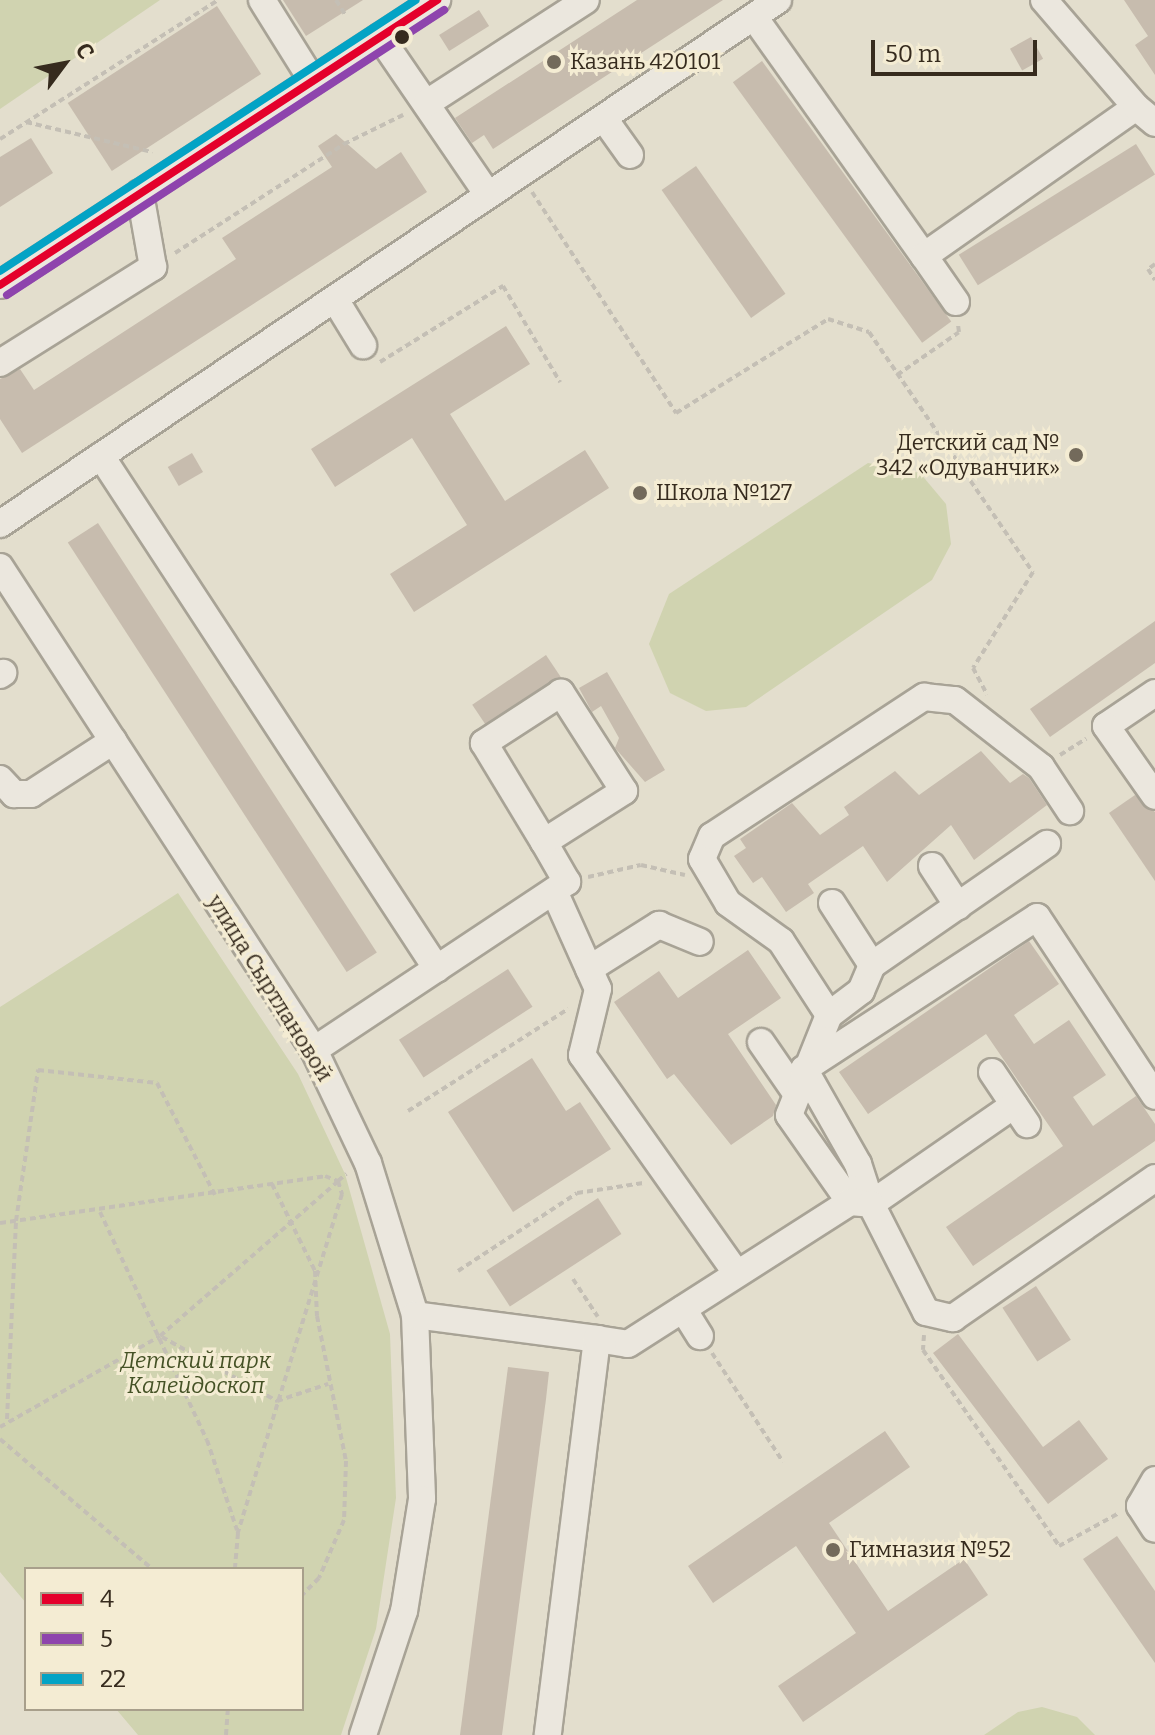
<!DOCTYPE html>
<meta charset="utf-8">
<style>
body{margin:0}
#map{position:relative;width:1155px;height:1735px;overflow:hidden;background:#e3decd;font-family:Bitter,serif}
div>[style]{position:absolute}
[style*='--x']{left:calc(var(--x)*1px);top:calc(var(--y)*1px);width:calc(var(--w)*1px);rotate:calc(var(--a)*1deg)}
.green>*{inset:0;background:#d0d3b0}
.building>*{inset:0;background:#c7bcae;transform-origin:0 0}
.path>*{height:4px;margin-top:-2px;transform-origin:0;background:repeating-linear-gradient(90deg,#c4bfb5 0 6px,transparent 0 10px)}
.roads{filter:drop-shadow(2px 0 #a8a396) drop-shadow(-2px 0 #a8a396) drop-shadow(0 2px #a8a396) drop-shadow(0 -2px #a8a396)}
.minor>*{height:26px;margin:-13px;padding:0 13px;transform-origin:13px;border-radius:13px;background:#ebe7de}
.bus-1>*{height:8px;margin:-4px;padding:0 4px;transform-origin:4px;border-radius:4px;background:#e4002b}
.bus-2>*{height:8px;margin:-4px;padding:0 4px;transform-origin:4px;border-radius:4px;background:#8e44ad}
.bus-3>*{height:8px;margin:-4px;padding:0 4px;transform-origin:4px;border-radius:4px;background:#03a3c5}
.dots>*{width:22px;height:22px;translate:-50% -50%;box-sizing:border-box;border:4px solid #f4ecd3;border-radius:50%}
span{translate:-50% -50%;white-space:nowrap;text-align:center;line-height:1.15;-webkit-text-stroke:6px #f4ecd3;paint-order:stroke}
.poi-label{font-size:22px;color:#362b1e}
.left{translate:0 -50%;text-align:left}
.right{translate:-100% -50%;text-align:right}
.street-label{font-size:22px;color:#362b1e}
.park-label{font-size:22px;color:#455226;font-style:italic}
.legend{position:absolute;left:24px;top:1567px;width:280px;height:144px;box-sizing:border-box;background:#f4ecd3;border:2px solid #a89f8b;margin:0;padding:10px 14px;list-style:none;font-size:24px;color:#362b1e}
.legend li{display:flex;align-items:center;gap:16px;height:40px}
.legend b{width:40px;border:2px solid #a89f8b}
.north{position:absolute;left:24px;top:24px;width:80px;height:80px;-webkit-text-stroke:6px #f4ecd3;paint-order:stroke;rotate:58deg;font-size:22px;font-weight:700;line-height:32px;text-align:center;color:#362b1e}
.north::after{content:'';display:block;margin:auto;width:28px;height:36px;background:#362b1e;clip-path:polygon(50% 0,100% 100%,50% 72%,0 100%)}
.scale{position:absolute;left:871px;top:40px;width:166px;height:36px;box-sizing:border-box;border:4px solid #362b1e;border-top:0;padding-left:10px;font-size:24px;line-height:28px;white-space:nowrap;color:#362b1e;-webkit-text-stroke:6px #f4ecd3;paint-order:stroke}
</style>
<div id="map">
<div class="green">
<i style="clip-path:polygon(0 0,160px 0,0 109px)"></i>
<i style="clip-path:polygon(868px 463px,920px 473px,946px 504px,951px 544px,932px 580px,746px 707px,706px 711px,670px 693px,649px 644px,669px 594px)"></i>
<i style="clip-path:polygon(178px 893px,298px 1074px,345px 1174px,390px 1334px,396px 1498px,376px 1629px,341px 1735px,138px 1735px,116px 1709px,302px 1709px,302px 1569px,26px 1569px,26px 1603px,0 1572px,0 1007px)"></i>
<i style="clip-path:polygon(1042px 1707px,1077px 1717px,1095px 1735px,984px 1735px,1018px 1712px)"></i>
</div>
<div class="building">
<i style="clip-path:polygon(283px 0,363px 0,306px 36px)"></i>
<i style="clip-path:polygon(637px 0,723px 0,493px 149px,484px 135px,472px 143px,455px 118px)"></i>
<i style="clip-path:polygon(1124px 0,1155px 0,1155px 75px,1135px 45px,1148px 36px)"></i>
<i style="left:217px;top:6px;width:81px;height:178px;rotate:57deg"></i>
<i style="left:479px;top:10px;width:19px;height:47px;rotate:58deg"></i>
<i style="left:1031px;top:37px;width:25px;height:24px;rotate:61deg"></i>
<i style="left:762px;top:61px;width:322px;height:36px;rotate:54deg"></i>
<i style="clip-path:polygon(336px 134px,376px 169px,401px 152px,427px 192px,22px 453px,0 419px,0 379px,20px 369px,34px 390px,236px 259px,222px 238px,332px 167px,318px 146px)"></i>
<i style="clip-path:polygon(31px 138px,53px 173px,0 207px,0 157px)"></i>
<i style="left:1136px;top:144px;width:36px;height:209px;rotate:58deg"></i>
<i style="left:696px;top:166px;width:156px;height:42px;rotate:55deg"></i>
<i style="clip-path:polygon(506px 326px,530px 364px,450px 414px,505px 501px,585px 450px,609px 488px,414px 612px,390px 574px,467px 525px,412px 438px,335px 487px,311px 449px)"></i>
<i style="left:192px;top:453px;width:22px;height:28px;rotate:60deg"></i>
<i style="left:98px;top:523px;width:512px;height:36px;rotate:57deg"></i>
<i style="clip-path:polygon(1155px 621px,1155px 663px,1050px 737px,1030px 709px)"></i>
<i style="left:546px;top:655px;width:27px;height:89px;rotate:56deg"></i>
<i style="clip-path:polygon(607px 672px,665px 770px,645px 782px,615px 748px,619px 738px,601px 706px,592px 712px,579px 688px)"></i>
<i style="clip-path:polygon(981px 751px,1010px 783px,1023px 774px,1029px 778px,1047px 805px,974px 860px,951px 825px,887px 882px,863px 846px,808px 884px,814px 893px,786px 912px,762px 877px,753px 883px,734px 856px,746px 848px,740px 839px,792px 803px,820px 835px,849px 815px,844px 807px,895px 771px,919px 795px)"></i>
<i style="clip-path:polygon(1135px 795px,1155px 812px,1155px 881px,1109px 813px)"></i>
<i style="clip-path:polygon(1029px 941px,1059px 984px,1014px 1015px,1034px 1044px,1069px 1020px,1106px 1075px,1073px 1097px,1093px 1126px,1136px 1096px,1155px 1124px,1155px 1141px,973px 1266px,946px 1227px,1063px 1146px,986px 1034px,868px 1114px,839px 1072px)"></i>
<i style="clip-path:polygon(748px 950px,781px 998px,728px 1034px,776px 1105px,773px 1116px,731px 1145px,674px 1074px,667px 1079px,614px 1002px,659px 971px,678px 998px)"></i>
<i style="left:508px;top:969px;width:45px;height:130px;rotate:57deg"></i>
<i style="clip-path:polygon(532px 1058px,566px 1111px,580px 1102px,611px 1149px,513px 1212px,448px 1112px)"></i>
<i style="left:598px;top:1198px;width:43px;height:133px;rotate:57deg"></i>
<i style="left:1036px;top:1286px;width:64px;height:40px;rotate:57deg"></i>
<i style="clip-path:polygon(958px 1334px,1043px 1447px,1079px 1420px,1108px 1459px,1048px 1504px,933px 1353px)"></i>
<i style="clip-path:polygon(508px 1367px,549px 1372px,546px 1399px,502px 1735px,460px 1735px)"></i>
<i style="clip-path:polygon(885px 1431px,910px 1467px,829px 1523px,888px 1611px,964px 1559px,988px 1595px,803px 1722px,778px 1686px,856px 1633px,796px 1546px,713px 1603px,688px 1566px)"></i>
<i style="clip-path:polygon(1117px 1536px,1155px 1591px,1155px 1663px,1083px 1559px)"></i>
</div>
<div class="path">
<i style="--x:336;--y:0;--w:19;--a:58"></i>
<i style="--x:26;--y:122;--w:130;--a:13.4"></i>
<i style="--x:0;--y:139;--w:259;--a:-32.5"></i>
<i style="--x:532;--y:192;--w:264;--a:56.9"></i>
<i style="--x:676;--y:413;--w:179;--a:-31.7"></i>
<i style="--x:828;--y:319;--w:43;--a:17.6"></i>
<i style="--x:869;--y:332;--w:291;--a:55.7"></i>
<i style="--x:1033;--y:572;--w:113;--a:122"></i>
<i style="--x:973;--y:668;--w:30;--a:62"></i>
<i style="--x:175;--y:253;--w:201;--a:-32.8"></i>
<i style="--x:344;--y:144;--w:66;--a:-26.2"></i>
<i style="--x:1155;--y:264;--w:9;--a:144"></i>
<i style="--x:1148;--y:269;--w:13;--a:58"></i>
<i style="--x:380;--y:362;--w:145;--a:-31.7"></i>
<i style="--x:503;--y:286;--w:112;--a:59.3"></i>
<i style="--x:897;--y:375;--w:75;--a:-34.7"></i>
<i style="--x:959;--y:332;--w:7;--a:-98"></i>
<i style="--x:1060;--y:755;--w:31;--a:-32"></i>
<i style="--x:588;--y:877;--w:54;--a:-12.8"></i>
<i style="--x:641;--y:865;--w:45;--a:12.8"></i>
<i style="--x:408;--y:1111;--w:190;--a:-32.5"></i>
<i style="--x:272;--y:1184;--w:97;--a:63.7"></i>
<i style="--x:315;--y:1271;--w:45;--a:87.5"></i>
<i style="--x:317;--y:1316;--w:148;--a:78.7"></i>
<i style="--x:346;--y:1461;--w:59;--a:91.9"></i>
<i style="--x:344;--y:1520;--w:63;--a:113.3"></i>
<i style="--x:319;--y:1578;--w:24;--a:135"></i>
<i style="--x:100;--y:1212;--w:252;--a:64.9"></i>
<i style="--x:207;--y:1440;--w:95;--a:71.6"></i>
<i style="--x:0;--y:1223;--w:328;--a:-8.2"></i>
<i style="--x:325;--y:1176;--w:14;--a:21"></i>
<i style="--x:338;--y:1181;--w:11;--a:-41"></i>
<i style="--x:458;--y:1271;--w:142;--a:-33.2"></i>
<i style="--x:577;--y:1193;--w:67;--a:-8.6"></i>
<i style="--x:573;--y:1279;--w:45;--a:56.7"></i>
<i style="--x:924;--y:1335;--w:15;--a:94"></i>
<i style="--x:923;--y:1350;--w:239;--a:55.2"></i>
<i style="--x:1059;--y:1546;--w:68;--a:-28.8"></i>
<i style="--x:162;--y:1337;--w:132;--a:29.1"></i>
<i style="--x:277;--y:1401;--w:54;--a:-18.4"></i>
<i style="--x:712;--y:1353;--w:130;--a:56.9"></i>
<i style="--x:7;--y:1419;--w:198;--a:-87.4"></i>
<i style="--x:16;--y:1221;--w:153;--a:-81.7"></i>
<i style="--x:38;--y:1070;--w:120;--a:6.2"></i>
<i style="--x:157;--y:1083;--w:126;--a:62.6"></i>
<i style="--x:0;--y:1427;--w:184;--a:-29.6"></i>
<i style="--x:160;--y:1336;--w:236;--a:-41"></i>
<i style="--x:338;--y:1181;--w:14;--a:73"></i>
<i style="--x:342;--y:1194;--w:355;--a:107.1"></i>
<i style="--x:238;--y:1533;--w:36;--a:95"></i>
<i style="--x:0;--y:1439;--w:200;--a:40.5"></i>
<i style="--x:226;--y:1735;--w:26;--a:-86"></i>
</div>
<div class="roads">
<div class="minor">
<i style="--x:262;--y:0;--w:94;--a:58"></i>
<i style="--x:754;--y:17;--w:293;--a:54.6"></i>
<i style="--x:924;--y:256;--w:259;--a:-35.1"></i>
<i style="--x:1136;--y:107;--w:141;--a:-130.7"></i>
<i style="--x:380;--y:37;--w:191;--a:55.6"></i>
<i style="--x:427;--y:103;--w:189;--a:-32.9"></i>
<i style="--x:1136;--y:107;--w:25;--a:40"></i>
<i style="--x:605;--y:120;--w:43;--a:54.5"></i>
<i style="--x:924;--y:256;--w:56;--a:55.2"></i>
<i style="--x:0;--y:285;--w:522;--a:-33.11"></i>
<i style="--x:336;--y:301;--w:52;--a:58.5"></i>
<i style="--x:0;--y:363;--w:181;--a:-32.1"></i>
<i style="--x:153;--y:267;--w:75;--a:-100"></i>
<i style="--x:101;--y:456;--w:613;--a:56.78"></i>
<i style="--x:0;--y:524;--w:938;--a:-33.96"></i>
<i style="--x:0;--y:567;--w:576;--a:56.97"></i>
<i style="--x:314;--y:1050;--w:125;--a:64.5"></i>
<i style="--x:368;--y:1163;--w:159;--a:72.8"></i>
<i style="--x:415;--y:1315;--w:184;--a:87.8"></i>
<i style="--x:422;--y:1499;--w:113;--a:99.1"></i>
<i style="--x:404;--y:1611;--w:131;--a:108.3"></i>
<i style="--x:0;--y:675;--w:4;--a:-34"></i>
<i style="--x:1155;--y:693;--w:59;--a:146"></i>
<i style="--x:1106;--y:726;--w:85;--a:55"></i>
<i style="--x:0;--y:779;--w:21;--a:47"></i>
<i style="--x:14;--y:794;--w:17;--a:0"></i>
<i style="--x:31;--y:794;--w:98;--a:-32.9"></i>
<i style="--x:932;--y:866;--w:48;--a:57"></i>
<i style="--x:554;--y:891;--w:107;--a:65.8"></i>
<i style="--x:598;--y:989;--w:68;--a:103.6"></i>
<i style="--x:582;--y:1055;--w:268;--a:54.7"></i>
<i style="--x:832;--y:903;--w:74;--a:57.2"></i>
<i style="--x:589;--y:969;--w:83;--a:-32.2"></i>
<i style="--x:659;--y:925;--w:44;--a:22.5"></i>
<i style="--x:829;--y:1015;--w:40;--a:-37"></i>
<i style="--x:861;--y:991;--w:28;--a:-67"></i>
<i style="--x:872;--y:965;--w:213;--a:-34.7"></i>
<i style="--x:761;--y:1042;--w:62;--a:55.5"></i>
<i style="--x:314;--y:1050;--w:304;--a:-33.6"></i>
<i style="--x:567;--y:882;--w:46;--a:-119.9"></i>
<i style="--x:544;--y:842;--w:95;--a:-32.5"></i>
<i style="--x:624;--y:791;--w:117;--a:-122.7"></i>
<i style="--x:561;--y:693;--w:92;--a:147"></i>
<i style="--x:484;--y:743;--w:116;--a:58.8"></i>
<i style="--x:992;--y:1072;--w:63;--a:56.1"></i>
<i style="--x:1014;--y:1105;--w:174;--a:145.3"></i>
<i style="--x:871;--y:1204;--w:42;--a:-108"></i>
<i style="--x:858;--y:1164;--w:109;--a:-119.6"></i>
<i style="--x:804;--y:1069;--w:278;--a:-33.1"></i>
<i style="--x:1037;--y:917;--w:214;--a:56.6"></i>
<i style="--x:850;--y:1202;--w:106;--a:-125"></i>
<i style="--x:789;--y:1115;--w:108;--a:-68.2"></i>
<i style="--x:829;--y:1015;--w:88;--a:-123"></i>
<i style="--x:781;--y:941;--w:65;--a:-144.4"></i>
<i style="--x:728;--y:903;--w:51;--a:-120.6"></i>
<i style="--x:702;--y:859;--w:25;--a:-67"></i>
<i style="--x:712;--y:836;--w:254;--a:-33.3"></i>
<i style="--x:924;--y:697;--w:31;--a:6"></i>
<i style="--x:955;--y:700;--w:109;--a:37.9"></i>
<i style="--x:1041;--y:767;--w:53;--a:56.6"></i>
<i style="--x:683;--y:1309;--w:32;--a:58"></i>
<i style="--x:415;--y:1315;--w:184;--a:7.5"></i>
<i style="--x:597;--y:1339;--w:399;--a:97.1"></i>
<i style="--x:597;--y:1339;--w:31;--a:9"></i>
<i style="--x:628;--y:1344;--w:264;--a:-32.6"></i>
<i style="--x:850;--y:1202;--w:21;--a:5"></i>
<i style="--x:871;--y:1204;--w:121;--a:63"></i>
<i style="--x:926;--y:1312;--w:28;--a:13"></i>
<i style="--x:953;--y:1318;--w:246;--a:-34.7"></i>
<i style="--x:1155;--y:1480;--w:30;--a:120"></i>
<i style="--x:1140;--y:1506;--w:27;--a:57"></i>
</div>
</div>
<div class="bus-1">
<i style="--x:0;--y:285;--w:522;--a:-33.11"></i>
</div>
<div class="bus-2">
<i style="--x:7;--y:295;--w:522;--a:-33.11"></i>
</div>
<div class="bus-3">
<i style="--x:0;--y:271;--w:496;--a:-33.1"></i>
</div>
<div class="dots">
<i style="left:402px;top:37px;background:#362b1e"></i>
<i style="left:554px;top:62px;background:#736a5b"></i>
<i style="left:1076px;top:455px;background:#736a5b"></i>
<i style="left:640px;top:493px;background:#736a5b"></i>
<i style="left:833px;top:1550px;background:#736a5b"></i>
</div>
<div class="poi-label">
<span class="left" style="left:570px;top:62px">Казань 420101</span>
<span class="right" style="left:1060px;top:455px">Детский сад №<br>342 «Одуванчик»</span>
<span class="left" style="left:656px;top:493px">Школа №127</span>
<span class="left" style="left:849px;top:1550px">Гимназия №52</span>
</div>
<div class="street-label">
<span style="left:270px;top:988px;rotate:58deg">улица Сыртлановой</span>
</div>
<div class="park-label">
<span style="left:196px;top:1373px">Детский парк<br>Калейдоскоп</span>
</div>
<ul class="legend">
<li><b style="height:10px;background:#e4002b"></b>4</li>
<li><b style="height:10px;background:#8e44ad"></b>5</li>
<li><b style="height:10px;background:#03a3c5"></b>22</li>
</ul>
<div class="north">С</div>
<div class="scale">50 m</div>
</div>
